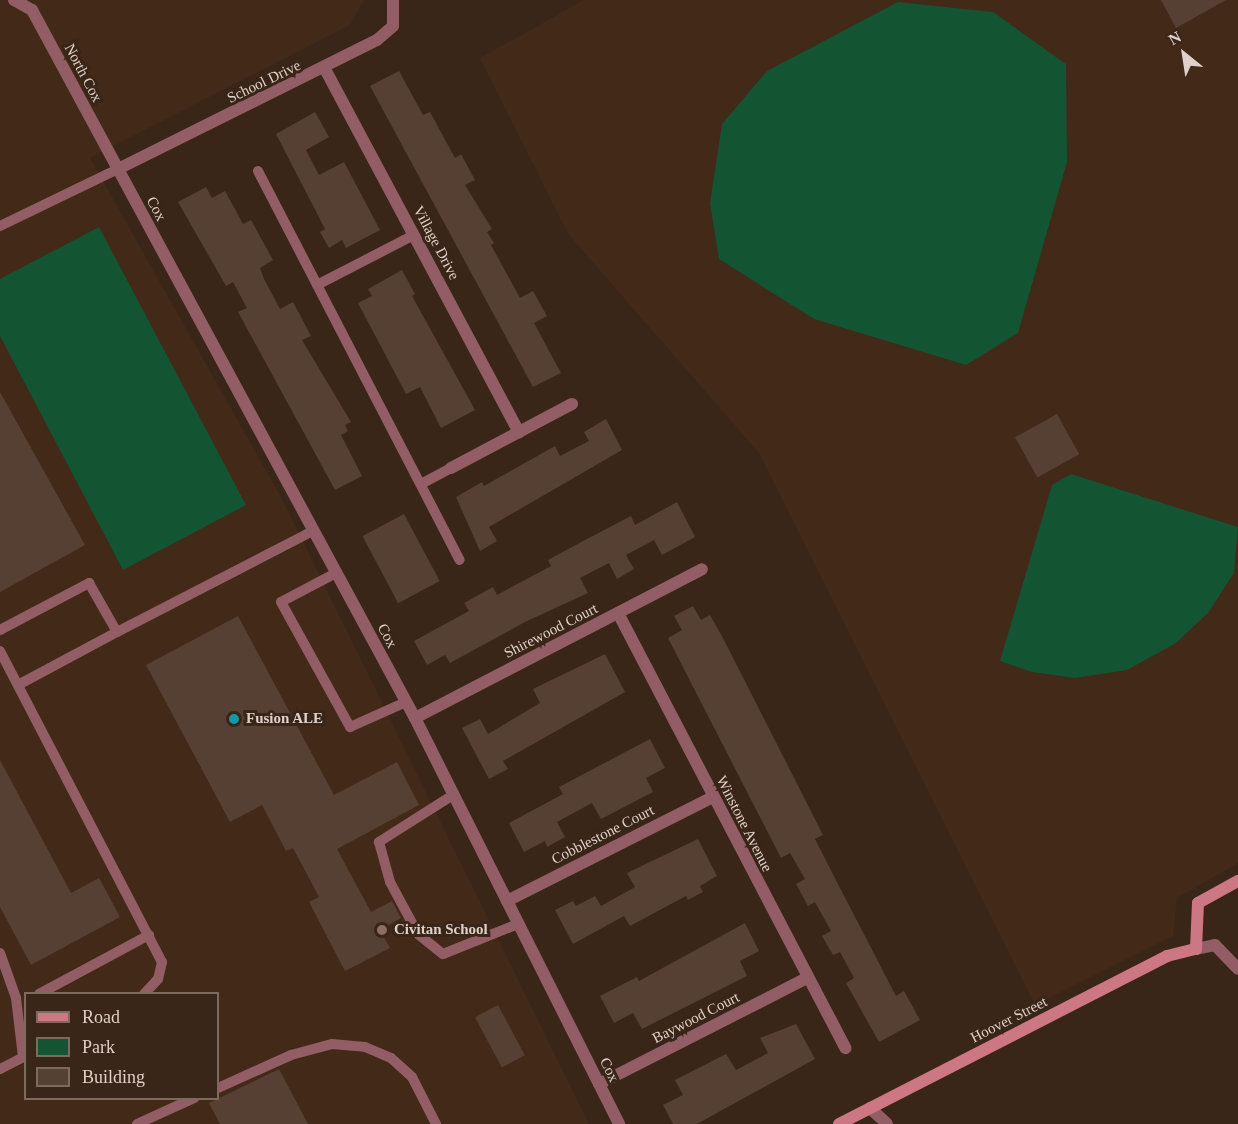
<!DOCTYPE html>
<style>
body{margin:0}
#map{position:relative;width:1238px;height:1124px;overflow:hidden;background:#3a2519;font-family:"Times New Roman",serif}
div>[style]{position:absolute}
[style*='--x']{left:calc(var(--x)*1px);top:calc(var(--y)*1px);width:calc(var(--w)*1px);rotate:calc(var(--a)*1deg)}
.built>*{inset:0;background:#432918}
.green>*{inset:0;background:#135432}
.building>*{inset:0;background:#563f33;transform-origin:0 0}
.lane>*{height:10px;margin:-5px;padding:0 5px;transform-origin:5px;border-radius:5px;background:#925d64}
.street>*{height:12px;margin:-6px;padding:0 6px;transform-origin:6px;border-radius:6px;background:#925d64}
.secondary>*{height:12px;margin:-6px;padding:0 6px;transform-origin:6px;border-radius:6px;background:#cc7783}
.dots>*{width:16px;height:16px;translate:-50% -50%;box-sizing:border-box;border:3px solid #3a2519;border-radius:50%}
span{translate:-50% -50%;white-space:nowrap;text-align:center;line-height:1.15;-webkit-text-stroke:6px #3a2519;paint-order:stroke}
.street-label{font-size:15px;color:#dfd1c9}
.poi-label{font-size:15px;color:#dfd1c9;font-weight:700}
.left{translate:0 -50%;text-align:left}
.legend{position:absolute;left:24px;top:992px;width:195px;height:108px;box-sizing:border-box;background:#3a2519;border:2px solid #7c6a5f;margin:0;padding:8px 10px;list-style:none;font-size:18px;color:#dfd1c9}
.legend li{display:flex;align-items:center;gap:12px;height:30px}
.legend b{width:30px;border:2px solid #7c6a5f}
.north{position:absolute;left:1154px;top:24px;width:60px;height:60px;-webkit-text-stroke:4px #3a2519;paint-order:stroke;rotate:330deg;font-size:16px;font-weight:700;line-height:24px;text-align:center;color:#dfd1c9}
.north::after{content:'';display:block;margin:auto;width:21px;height:27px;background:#dfd1c9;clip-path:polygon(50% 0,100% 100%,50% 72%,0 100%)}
</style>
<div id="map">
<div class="built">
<i style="clip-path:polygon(evenodd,0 0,364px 0,350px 25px,90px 158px,282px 499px,589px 1124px,0 1124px,0 0,26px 994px,218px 994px,218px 1098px,26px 1098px,26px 994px)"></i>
<i style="clip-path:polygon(584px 0,1238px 0,1238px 863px,1177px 898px,1173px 936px,1035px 1005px,759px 453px,569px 235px,480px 58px)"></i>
</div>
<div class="green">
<i style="clip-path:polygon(898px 2px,993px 12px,1066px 64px,1067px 162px,1018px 333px,966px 365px,814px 319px,719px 259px,710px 203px,722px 124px,767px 71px)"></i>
<i style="clip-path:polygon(99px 227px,246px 505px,123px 570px,0 336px,0 279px)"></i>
<i style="clip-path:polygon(1071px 474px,1238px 527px,1234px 573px,1208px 613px,1176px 643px,1127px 670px,1075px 678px,1032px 672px,1000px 661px,1052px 485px)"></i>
</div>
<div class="building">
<i style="clip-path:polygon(1161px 0,1226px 0,1176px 28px)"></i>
<i style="clip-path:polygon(399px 71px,423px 115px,430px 112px,455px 158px,461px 154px,475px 180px,465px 185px,492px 229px,487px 232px,494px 243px,491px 245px,520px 298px,533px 291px,547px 316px,534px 323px,561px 373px,533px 387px,370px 86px)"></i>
<i style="clip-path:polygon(315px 112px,329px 137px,306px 150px,319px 175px,344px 162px,380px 230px,346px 248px,342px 240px,329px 248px,320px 232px,325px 229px,276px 134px)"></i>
<i style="clip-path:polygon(206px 187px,212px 198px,225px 191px,243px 224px,251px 220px,273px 260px,260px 268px,264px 279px,280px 309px,293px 302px,311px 336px,302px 340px,351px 422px,345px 425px,348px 431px,341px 435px,362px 476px,335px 490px,238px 312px,247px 308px,233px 282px,226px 286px,178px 202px)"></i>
<i style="clip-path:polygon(402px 270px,415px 294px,412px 296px,475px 410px,441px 428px,420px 387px,406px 394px,358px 303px,372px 296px,368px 289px)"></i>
<i style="clip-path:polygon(0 392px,85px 545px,0 592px)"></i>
<i style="left:1057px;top:414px;width:46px;height:48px;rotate:61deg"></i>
<i style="clip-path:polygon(606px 419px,622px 450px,489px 527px,497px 541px,480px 551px,456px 497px,482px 482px,484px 486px,555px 446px,560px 456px,589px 441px,584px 432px)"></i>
<i style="clip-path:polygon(677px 502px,695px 537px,662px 555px,654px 540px,626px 555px,634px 569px,617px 579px,609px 563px,580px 578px,588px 593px,525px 622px,450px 663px,445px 655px,427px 665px,414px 641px,469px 611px,464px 603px,493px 587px,497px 595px,551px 566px,548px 560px,585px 540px,631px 516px,635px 525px)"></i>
<i style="left:404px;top:514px;width:76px;height:47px;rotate:62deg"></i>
<i style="clip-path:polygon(693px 606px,701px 620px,710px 615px,724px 640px,823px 835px,815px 839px,840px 888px,896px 996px,904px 991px,920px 1020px,879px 1042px,846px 983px,854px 978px,840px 952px,833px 955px,822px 936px,831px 931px,815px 902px,808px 906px,796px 884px,805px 879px,790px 853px,781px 858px,668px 638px,682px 630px,674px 616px)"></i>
<i style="clip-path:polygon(238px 616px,334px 795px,397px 762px,419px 805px,337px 849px,371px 912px,392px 901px,401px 918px,380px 930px,390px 948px,345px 971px,309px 902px,319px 897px,293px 848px,286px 851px,262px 805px,230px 822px,146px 665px)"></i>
<i style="clip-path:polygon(605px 654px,625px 692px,503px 761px,508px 769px,489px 779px,462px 728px,480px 719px,488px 734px,540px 703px,533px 689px)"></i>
<i style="clip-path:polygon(650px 739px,665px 768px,646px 778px,653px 792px,601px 819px,592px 803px,557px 822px,565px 837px,547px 847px,545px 841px,524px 852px,509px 823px,563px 794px,559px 787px)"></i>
<i style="clip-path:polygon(0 760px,71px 893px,99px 878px,120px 917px,31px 965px,0 907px)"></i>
<i style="clip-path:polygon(698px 839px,717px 876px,700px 886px,703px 892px,688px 900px,686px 896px,630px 926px,624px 916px,573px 944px,555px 910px,573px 901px,576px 906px,595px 896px,601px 906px,635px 887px,627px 873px)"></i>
<i style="clip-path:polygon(745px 923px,759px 951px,740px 961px,747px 976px,642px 1029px,633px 1013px,614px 1023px,600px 996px,637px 977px,639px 981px)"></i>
<i style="left:498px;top:1005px;width:57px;height:26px;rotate:62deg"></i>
<i style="clip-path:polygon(796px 1024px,815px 1059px,697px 1124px,673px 1124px,663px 1105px,683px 1095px,675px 1080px,726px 1054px,736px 1070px,768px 1053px,760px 1038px)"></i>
<i style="clip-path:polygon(279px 1069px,308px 1124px,220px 1124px,209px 1103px)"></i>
</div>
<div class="lane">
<i style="--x:258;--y:171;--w:438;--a:62.6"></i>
<i style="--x:0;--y:226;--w:131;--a:-25.8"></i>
<i style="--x:317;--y:285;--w:109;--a:-27.3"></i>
<i style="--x:421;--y:484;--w:34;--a:-28"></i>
<i style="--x:336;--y:573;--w:62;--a:152.2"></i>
<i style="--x:281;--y:602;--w:143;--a:61.1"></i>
<i style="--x:350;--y:727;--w:61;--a:-24.1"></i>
<i style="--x:0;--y:630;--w:101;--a:-27.8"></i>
<i style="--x:89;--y:583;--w:56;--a:60.3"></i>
<i style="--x:117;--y:632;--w:220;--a:-27.3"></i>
<i style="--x:0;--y:651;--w:351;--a:62.5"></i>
<i style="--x:162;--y:962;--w:17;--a:103"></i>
<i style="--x:158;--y:979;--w:21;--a:133"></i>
<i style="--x:18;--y:685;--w:112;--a:-28.2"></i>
<i style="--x:453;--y:795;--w:88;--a:147.6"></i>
<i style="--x:379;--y:842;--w:41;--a:74.6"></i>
<i style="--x:390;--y:882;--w:59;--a:61.7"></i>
<i style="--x:418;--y:934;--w:32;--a:39"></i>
<i style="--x:443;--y:954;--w:81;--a:-21.8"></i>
<i style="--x:0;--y:953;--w:48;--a:70.4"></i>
<i style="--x:16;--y:998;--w:59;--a:83.2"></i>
<i style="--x:39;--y:994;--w:125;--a:-28.2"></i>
<i style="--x:0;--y:1069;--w:29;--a:-27"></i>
<i style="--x:218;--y:1088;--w:80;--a:-24.3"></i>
<i style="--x:291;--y:1055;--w:42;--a:-15"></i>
<i style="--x:332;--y:1044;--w:33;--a:5"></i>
<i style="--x:365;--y:1047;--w:28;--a:23"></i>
<i style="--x:391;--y:1058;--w:28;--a:42"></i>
<i style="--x:412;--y:1077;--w:53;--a:62.9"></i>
<i style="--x:137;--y:1124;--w:63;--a:-24.5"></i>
</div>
<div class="street">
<i style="--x:14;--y:0;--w:21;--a:29"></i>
<i style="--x:32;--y:10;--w:805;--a:61.59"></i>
<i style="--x:415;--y:718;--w:454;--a:63.3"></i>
<i style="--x:325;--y:69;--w:412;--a:61.9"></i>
<i style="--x:118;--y:169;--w:289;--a:-26.5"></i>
<i style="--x:377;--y:40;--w:21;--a:-41"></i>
<i style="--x:393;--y:26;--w:26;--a:-90"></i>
<i style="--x:451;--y:468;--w:137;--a:-27.9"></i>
<i style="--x:618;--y:613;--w:491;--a:62.4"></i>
<i style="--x:415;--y:718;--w:323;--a:-27.4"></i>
<i style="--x:507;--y:901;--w:231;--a:-26.8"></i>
<i style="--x:1196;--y:949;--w:19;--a:-12"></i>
<i style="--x:1215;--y:945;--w:33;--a:46"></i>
<i style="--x:599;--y:1084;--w:233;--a:-27"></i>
<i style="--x:870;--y:1108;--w:23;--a:43"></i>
</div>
<div class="secondary">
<i style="--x:839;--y:1124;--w:369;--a:-27.1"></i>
<i style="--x:1167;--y:956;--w:30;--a:-14"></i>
<i style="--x:1196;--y:949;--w:46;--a:-87.5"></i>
<i style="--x:1198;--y:903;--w:46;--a:-28.8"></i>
</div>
<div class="dots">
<i style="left:234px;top:719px;background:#0f9aa8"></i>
<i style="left:382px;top:930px;background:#8d6e63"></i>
</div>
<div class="street-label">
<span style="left:83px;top:73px;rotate:62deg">North Cox</span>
<span style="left:264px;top:82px;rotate:-26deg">School Drive</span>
<span style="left:156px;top:209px;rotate:62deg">Cox</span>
<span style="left:436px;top:243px;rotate:62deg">Village Drive</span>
<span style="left:551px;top:631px;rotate:-27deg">Shirewood Court</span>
<span style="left:387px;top:636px;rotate:62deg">Cox</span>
<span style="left:744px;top:824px;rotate:63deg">Winstone Avenue</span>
<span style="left:603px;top:835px;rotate:-27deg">Cobblestone Court</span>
<span style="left:696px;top:1018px;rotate:-27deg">Baywood Court</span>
<span style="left:1009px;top:1020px;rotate:-27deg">Hoover Street</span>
<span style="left:609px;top:1070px;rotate:63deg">Cox</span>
</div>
<div class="poi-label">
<span class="left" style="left:246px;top:719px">Fusion ALE</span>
<span class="left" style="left:394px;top:930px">Civitan School</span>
</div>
<ul class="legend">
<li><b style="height:8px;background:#cc7783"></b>Road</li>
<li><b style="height:16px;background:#135432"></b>Park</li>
<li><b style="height:16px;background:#563f33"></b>Building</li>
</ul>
<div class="north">N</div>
</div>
